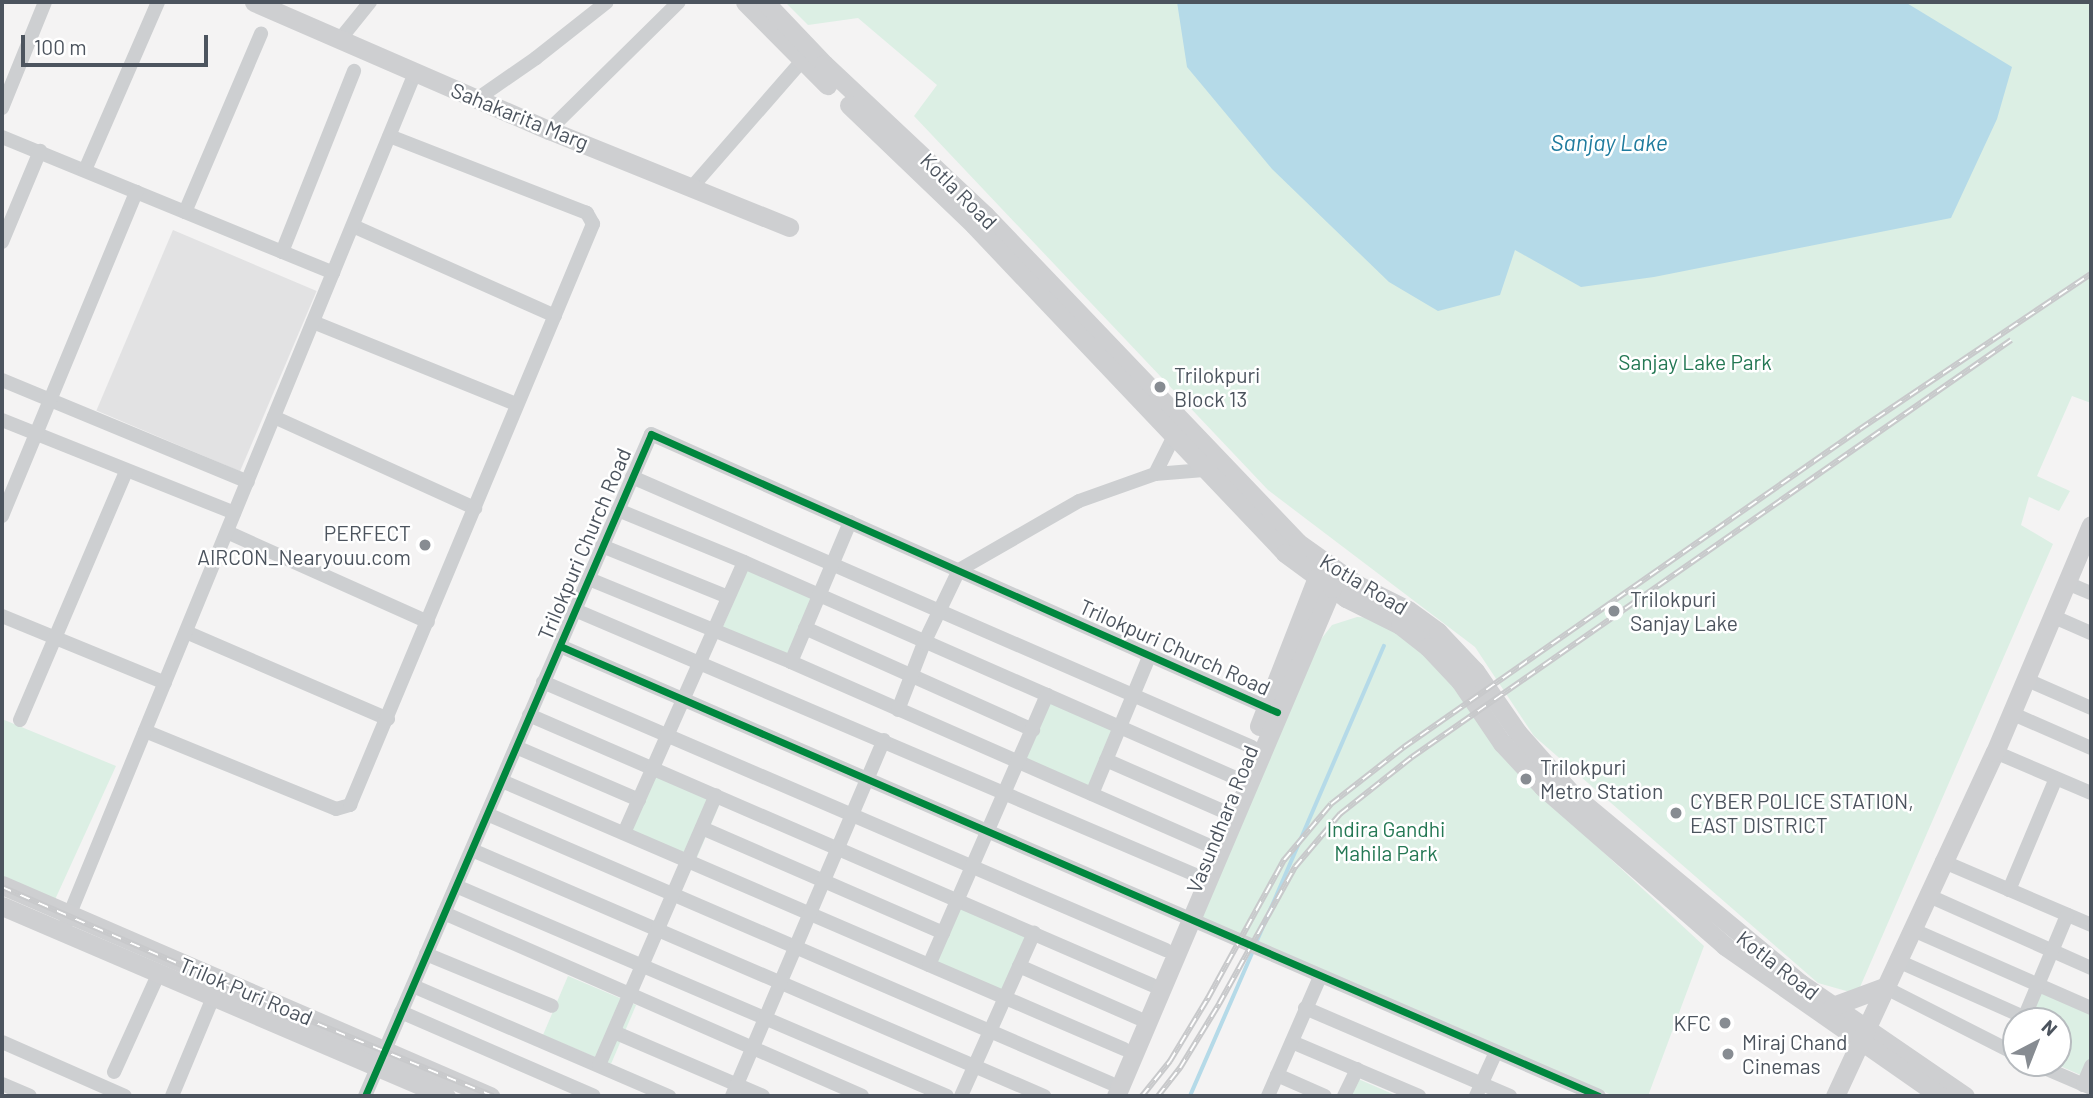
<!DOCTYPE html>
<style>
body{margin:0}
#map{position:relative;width:2093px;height:1098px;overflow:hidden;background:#f4f3f3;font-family:Barlow,sans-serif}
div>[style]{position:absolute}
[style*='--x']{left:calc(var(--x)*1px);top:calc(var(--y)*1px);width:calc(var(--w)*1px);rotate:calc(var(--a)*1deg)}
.education>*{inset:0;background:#e2e2e3;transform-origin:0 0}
.green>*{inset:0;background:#dcefe4;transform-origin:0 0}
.water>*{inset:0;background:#b5dae8}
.stream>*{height:3.5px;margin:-1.75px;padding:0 1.75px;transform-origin:1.75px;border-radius:1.75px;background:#b5dae8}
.street>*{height:14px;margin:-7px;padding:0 7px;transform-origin:7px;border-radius:7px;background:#cdcfd1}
.secondary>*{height:19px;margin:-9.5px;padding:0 9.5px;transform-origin:9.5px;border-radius:9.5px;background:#cecfd1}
.rail>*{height:6px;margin-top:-3px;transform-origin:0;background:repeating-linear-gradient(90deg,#fff 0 10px,#c8c9cb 0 20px);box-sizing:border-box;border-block:2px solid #c8c9cb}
.cycleway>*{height:7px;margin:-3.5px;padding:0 3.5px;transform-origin:3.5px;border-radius:3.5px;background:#00873e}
.dots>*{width:19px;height:19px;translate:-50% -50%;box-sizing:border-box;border:4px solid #fff;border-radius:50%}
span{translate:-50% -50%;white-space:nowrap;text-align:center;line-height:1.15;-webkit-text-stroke:5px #fff;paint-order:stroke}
.street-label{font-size:21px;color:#4c545e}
.park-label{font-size:21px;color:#247854}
.poi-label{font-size:21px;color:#4c545e}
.left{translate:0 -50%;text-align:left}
.right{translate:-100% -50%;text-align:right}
.water-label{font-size:23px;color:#1f7b9e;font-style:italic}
.frame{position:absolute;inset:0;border:4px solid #4c545e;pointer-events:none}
.north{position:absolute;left:2002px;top:1007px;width:70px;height:70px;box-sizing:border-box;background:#fff;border:2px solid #b7bbbf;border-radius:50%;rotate:42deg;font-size:19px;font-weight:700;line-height:28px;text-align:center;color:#4c545e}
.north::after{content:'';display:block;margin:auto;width:24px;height:32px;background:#878c92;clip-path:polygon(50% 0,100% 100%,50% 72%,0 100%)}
.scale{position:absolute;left:21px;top:35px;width:187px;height:32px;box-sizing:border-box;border:4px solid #4c545e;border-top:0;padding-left:9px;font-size:21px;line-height:24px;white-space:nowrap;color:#4c545e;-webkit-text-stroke:5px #fff;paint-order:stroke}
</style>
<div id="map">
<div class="education">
<i style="left:173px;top:230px;width:156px;height:196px;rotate:23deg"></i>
</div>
<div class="green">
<i style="clip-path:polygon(785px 2px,2091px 2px,2091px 403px,2072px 396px,2037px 476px,2070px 491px,2059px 511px,2029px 497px,2021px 525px,2053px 544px,1857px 994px,1818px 983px,1534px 736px,1475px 647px,1268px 490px,914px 116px,937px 85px,858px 18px,808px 25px)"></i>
<i style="left:747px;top:570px;width:73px;height:65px;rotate:23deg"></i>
<i style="clip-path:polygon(1357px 617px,1375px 618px,1427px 654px,1542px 795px,1704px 946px,1648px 1096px,1614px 1096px,1194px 917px,1315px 647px,1332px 625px)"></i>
<i style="left:1048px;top:701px;width:73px;height:65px;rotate:23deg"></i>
<i style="clip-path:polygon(2px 719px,116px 766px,53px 904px,2px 882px)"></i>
<i style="left:654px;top:772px;width:73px;height:65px;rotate:23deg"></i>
<i style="left:960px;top:905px;width:74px;height:64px;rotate:23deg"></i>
<i style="left:568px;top:976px;width:74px;height:64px;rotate:23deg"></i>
<i style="clip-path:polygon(2040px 990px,2091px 1012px,2091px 1058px,2083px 1076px,2053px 1063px,2058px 1063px,2058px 1021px,2040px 1021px,2029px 1016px)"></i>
<i style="clip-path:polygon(1356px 1078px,1395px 1095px,1394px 1096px,1348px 1096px)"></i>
</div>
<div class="water">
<i style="clip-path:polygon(1177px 2px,1905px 2px,2012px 67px,1997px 119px,1951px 218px,1654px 277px,1581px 287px,1515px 250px,1500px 295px,1438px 311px,1389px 282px,1272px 169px,1187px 67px)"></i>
</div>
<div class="stream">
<i style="--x:1256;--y:943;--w:323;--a:-66.7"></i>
<i style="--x:1190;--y:1096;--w:158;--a:-66.5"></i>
</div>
<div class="street">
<i style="--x:341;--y:38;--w:46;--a:-51.1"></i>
<i style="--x:477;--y:99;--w:72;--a:-34.8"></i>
<i style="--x:536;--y:58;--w:90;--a:-38.3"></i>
<i style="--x:2;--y:108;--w:114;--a:-67.9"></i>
<i style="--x:549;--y:130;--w:182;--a:-44.6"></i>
<i style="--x:2;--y:137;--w:358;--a:22.3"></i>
<i style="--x:85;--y:170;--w:183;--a:-66.5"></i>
<i style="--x:692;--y:187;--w:167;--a:-48.9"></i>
<i style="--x:185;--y:212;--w:194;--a:-66.9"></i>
<i style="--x:353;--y:226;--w:221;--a:24"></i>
<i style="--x:2;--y:242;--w:99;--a:-67.3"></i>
<i style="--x:282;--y:252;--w:195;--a:-68.3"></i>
<i style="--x:313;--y:322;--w:219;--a:22"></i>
<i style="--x:2;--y:380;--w:266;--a:22.5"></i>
<i style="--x:274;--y:417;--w:221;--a:24.4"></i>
<i style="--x:2;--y:420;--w:250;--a:21.8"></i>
<i style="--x:1155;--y:474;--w:42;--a:-63.4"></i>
<i style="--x:632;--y:477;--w:676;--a:23.53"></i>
<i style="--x:618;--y:510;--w:136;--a:22.4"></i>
<i style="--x:744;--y:562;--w:540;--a:23.71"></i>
<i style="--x:2;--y:516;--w:351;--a:-67.5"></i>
<i style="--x:227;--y:532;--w:220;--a:24.1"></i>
<i style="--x:602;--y:546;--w:136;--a:22"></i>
<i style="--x:589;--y:579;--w:218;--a:22.3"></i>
<i style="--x:791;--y:662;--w:458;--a:23.7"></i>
<i style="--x:2067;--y:583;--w:26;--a:23"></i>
<i style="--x:575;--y:610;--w:677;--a:23.12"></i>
<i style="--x:2;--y:616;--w:176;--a:22.3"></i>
<i style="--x:2052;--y:616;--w:43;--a:23.6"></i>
<i style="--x:805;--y:628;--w:250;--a:24.1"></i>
<i style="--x:186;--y:632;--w:220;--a:23.3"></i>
<i style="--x:560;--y:646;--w:1132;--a:23.42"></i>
<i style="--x:791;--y:662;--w:152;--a:-67.1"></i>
<i style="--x:2025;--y:679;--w:72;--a:23.7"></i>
<i style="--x:543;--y:682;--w:678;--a:23.28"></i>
<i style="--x:898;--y:710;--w:72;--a:-68.8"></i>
<i style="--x:924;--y:643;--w:81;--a:-64.4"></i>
<i style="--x:959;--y:570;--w:138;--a:-29.9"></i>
<i style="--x:1079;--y:501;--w:81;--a:-19.6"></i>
<i style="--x:1155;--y:474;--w:49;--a:-4.7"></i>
<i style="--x:2011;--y:713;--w:87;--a:23.6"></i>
<i style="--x:529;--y:715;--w:679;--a:23.43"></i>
<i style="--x:20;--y:720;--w:270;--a:-66.9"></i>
<i style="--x:145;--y:731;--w:206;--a:22.2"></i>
<i style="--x:336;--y:809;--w:15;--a:-16"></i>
<i style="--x:350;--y:805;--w:630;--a:-67.3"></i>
<i style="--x:593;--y:224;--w:13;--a:-119"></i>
<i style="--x:587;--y:213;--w:212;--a:-158.7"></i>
<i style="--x:516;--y:747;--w:134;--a:23.3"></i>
<i style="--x:1995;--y:752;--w:104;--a:23.1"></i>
<i style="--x:1106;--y:760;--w:128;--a:23.6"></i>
<i style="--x:502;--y:781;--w:677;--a:23.31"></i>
<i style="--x:1092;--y:794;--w:151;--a:-67.4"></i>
<i style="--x:487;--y:814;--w:679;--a:23.35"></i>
<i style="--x:702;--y:828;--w:263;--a:23.5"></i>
<i style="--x:624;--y:833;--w:296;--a:-66.1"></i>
<i style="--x:472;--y:850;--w:623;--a:23.27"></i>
<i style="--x:1942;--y:861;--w:162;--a:23.2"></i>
<i style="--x:456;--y:886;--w:534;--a:23.16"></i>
<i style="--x:2009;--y:890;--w:121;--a:-67.2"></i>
<i style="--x:1927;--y:895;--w:180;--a:24"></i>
<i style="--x:444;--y:913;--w:456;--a:23.6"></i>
<i style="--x:66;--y:923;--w:919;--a:-67.68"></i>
<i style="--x:1911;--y:929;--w:197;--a:23.7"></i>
<i style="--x:426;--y:954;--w:136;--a:22.4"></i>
<i style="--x:1898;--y:961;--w:148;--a:24"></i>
<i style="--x:929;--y:965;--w:295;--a:-66.4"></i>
<i style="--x:1019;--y:966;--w:130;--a:23.6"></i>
<i style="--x:413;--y:986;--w:279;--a:23.3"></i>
<i style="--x:1884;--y:987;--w:148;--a:26.9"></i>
<i style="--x:1305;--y:1008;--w:223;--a:23.2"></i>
<i style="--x:401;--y:1012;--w:210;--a:23.5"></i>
<i style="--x:2024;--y:1018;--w:112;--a:-67.3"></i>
<i style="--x:614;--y:1032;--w:162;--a:23.2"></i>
<i style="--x:2;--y:1042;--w:134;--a:23.7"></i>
<i style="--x:1292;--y:1042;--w:138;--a:23"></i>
<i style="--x:2033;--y:1063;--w:63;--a:23.3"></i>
<i style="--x:599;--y:1065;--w:294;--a:-66.6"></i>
<i style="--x:114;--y:1072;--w:109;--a:-65.6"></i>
<i style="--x:1277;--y:1075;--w:52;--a:23.6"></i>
<i style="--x:2;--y:1084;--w:30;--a:23"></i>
<i style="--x:2083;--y:1085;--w:21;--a:-67"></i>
<i style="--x:172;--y:1096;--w:117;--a:-67.4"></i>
<i style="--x:365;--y:1096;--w:721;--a:-66.63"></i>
<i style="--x:651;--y:434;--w:680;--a:23.93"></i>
<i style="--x:732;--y:1096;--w:387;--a:-66.9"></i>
<i style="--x:961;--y:1096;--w:179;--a:-65.9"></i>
<i style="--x:1268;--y:1096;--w:130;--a:-66.4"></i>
<i style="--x:1344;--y:1096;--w:30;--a:-64"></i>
<i style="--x:1476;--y:1096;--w:48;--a:-65.6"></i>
</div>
<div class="secondary">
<i style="--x:254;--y:2;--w:322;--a:23.5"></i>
<i style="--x:549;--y:130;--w:259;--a:22"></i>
<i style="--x:745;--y:2;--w:117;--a:45.3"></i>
<i style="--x:765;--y:2;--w:86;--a:46.4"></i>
<i style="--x:824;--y:64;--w:221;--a:43.2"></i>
<i style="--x:985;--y:215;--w:452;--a:46.3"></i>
<i style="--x:1297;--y:542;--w:72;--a:35.4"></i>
<i style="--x:1356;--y:584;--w:58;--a:26.6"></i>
<i style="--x:1408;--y:610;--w:37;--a:36"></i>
<i style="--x:1438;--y:632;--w:54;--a:46.5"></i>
<i style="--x:1475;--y:671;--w:75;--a:55.3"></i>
<i style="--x:1518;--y:733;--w:80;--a:48.5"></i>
<i style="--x:1571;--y:793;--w:298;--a:39.7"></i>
<i style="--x:1800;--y:983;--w:200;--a:34.4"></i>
<i style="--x:849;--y:105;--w:173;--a:43.8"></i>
<i style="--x:974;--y:225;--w:452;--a:46.5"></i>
<i style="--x:1285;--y:553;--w:76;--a:36.4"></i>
<i style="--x:1346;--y:598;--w:60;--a:26.6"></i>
<i style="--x:1400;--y:625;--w:36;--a:38"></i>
<i style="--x:1428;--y:647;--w:47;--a:46.7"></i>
<i style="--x:1460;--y:681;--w:75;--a:55.9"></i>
<i style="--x:1502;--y:743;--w:60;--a:47"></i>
<i style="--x:1543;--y:787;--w:242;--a:41.1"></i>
<i style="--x:1725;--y:946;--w:262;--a:34.9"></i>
<i style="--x:1259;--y:726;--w:160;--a:-68.7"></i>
<i style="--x:2;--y:885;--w:532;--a:23.38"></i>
<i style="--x:2;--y:906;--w:483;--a:23.2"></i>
<i style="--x:1833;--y:1006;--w:54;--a:-20.4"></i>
<i style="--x:1116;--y:1096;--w:552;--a:-66.96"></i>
<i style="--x:1332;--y:588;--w:12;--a:-90"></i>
<i style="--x:1835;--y:1096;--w:379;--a:-65.1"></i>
<i style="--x:1995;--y:752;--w:246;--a:-67.1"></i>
</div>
<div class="rail">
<i style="--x:2;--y:887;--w:324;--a:23.5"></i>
<i style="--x:299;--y:1016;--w:210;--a:22.4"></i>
<i style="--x:1142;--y:1096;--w:45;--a:-51.3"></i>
<i style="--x:1170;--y:1061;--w:74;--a:-58.9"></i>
<i style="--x:1208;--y:998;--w:158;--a:-61.2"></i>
<i style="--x:1284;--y:860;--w:73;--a:-50"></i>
<i style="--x:1331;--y:804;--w:93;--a:-38"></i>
<i style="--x:1404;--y:747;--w:556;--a:-34.89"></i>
<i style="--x:1860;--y:429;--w:278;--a:-33.9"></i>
<i style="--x:1158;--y:1096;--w:36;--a:-52"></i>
<i style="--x:1180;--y:1068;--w:75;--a:-58.6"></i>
<i style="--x:1219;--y:1004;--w:157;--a:-61"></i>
<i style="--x:1295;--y:867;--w:70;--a:-49.7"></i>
<i style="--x:1340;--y:814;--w:92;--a:-38.4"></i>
<i style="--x:1412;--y:757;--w:730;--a:-34.84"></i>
</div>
<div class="cycleway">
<i style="--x:560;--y:646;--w:1132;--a:23.42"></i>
<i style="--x:365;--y:1096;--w:721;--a:-66.63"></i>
<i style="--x:651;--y:434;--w:685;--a:23.95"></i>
</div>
<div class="dots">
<i style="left:1160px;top:387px;background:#878c92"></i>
<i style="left:425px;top:545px;background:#878c92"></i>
<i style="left:1614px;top:611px;background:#878c92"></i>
<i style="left:1526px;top:779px;background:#878c92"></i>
<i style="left:1676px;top:813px;background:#878c92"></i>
<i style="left:1725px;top:1023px;background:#878c92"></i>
<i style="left:1728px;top:1054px;background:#878c92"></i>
</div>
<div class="street-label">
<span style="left:520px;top:116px;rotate:22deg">Sahakarita Marg</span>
<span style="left:959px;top:191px;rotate:45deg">Kotla Road</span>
<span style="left:584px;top:544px;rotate:-67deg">Trilokpuri Church Road</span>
<span style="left:1364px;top:584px;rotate:31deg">Kotla Road</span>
<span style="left:1175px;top:647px;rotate:24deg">Trilokpuri Church Road</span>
<span style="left:1222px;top:819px;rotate:-68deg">Vasundhara Road</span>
<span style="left:1778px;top:965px;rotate:38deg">Kotla Road</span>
<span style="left:246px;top:991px;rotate:23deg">Trilok Puri Road</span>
</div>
<div class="park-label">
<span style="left:1695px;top:362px">Sanjay Lake Park</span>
<span style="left:1386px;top:841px">Indira Gandhi<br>Mahila Park</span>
</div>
<div class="poi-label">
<span class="left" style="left:1174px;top:387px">Trilokpuri<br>Block 13</span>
<span class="right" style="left:411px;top:545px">PERFECT<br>AIRCON_Nearyouu.com</span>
<span class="left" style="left:1630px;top:611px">Trilokpuri<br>Sanjay Lake</span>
<span class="left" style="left:1540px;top:779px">Trilokpuri<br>Metro Station</span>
<span class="left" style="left:1690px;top:813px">CYBER POLICE STATION,<br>EAST DISTRICT</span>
<span class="right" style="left:1711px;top:1023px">KFC</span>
<span class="left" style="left:1742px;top:1054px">Miraj Chand<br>Cinemas</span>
</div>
<div class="water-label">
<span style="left:1609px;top:142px">Sanjay Lake</span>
</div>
<div class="frame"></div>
<div class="north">N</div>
<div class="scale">100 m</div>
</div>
